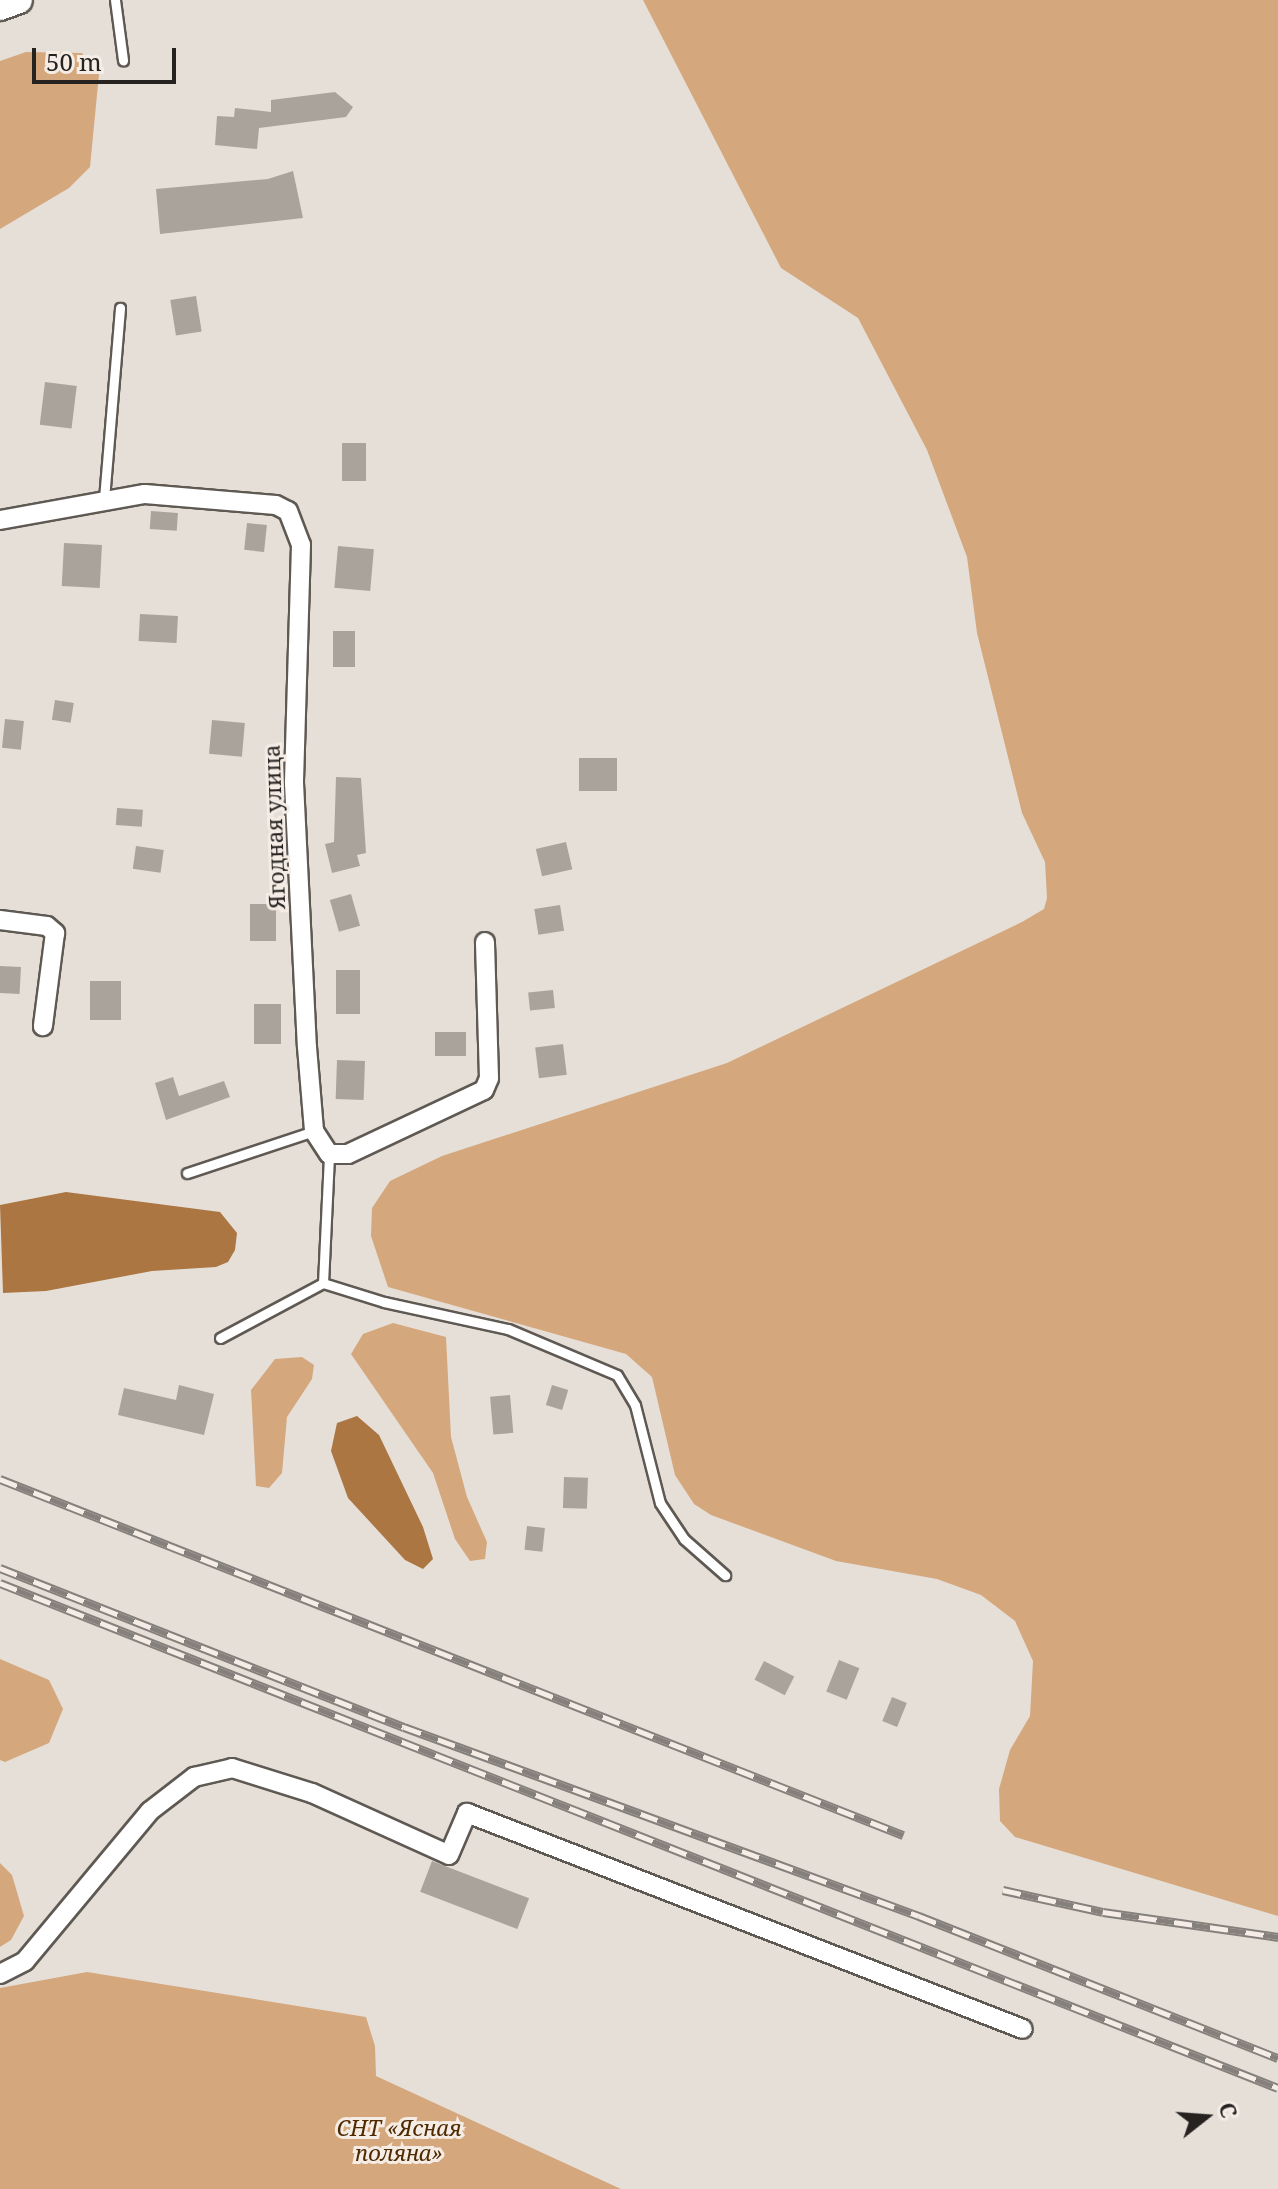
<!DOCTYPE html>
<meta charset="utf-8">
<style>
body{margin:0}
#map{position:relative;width:1278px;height:2189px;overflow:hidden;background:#e6dfd8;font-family:"Noto Serif",serif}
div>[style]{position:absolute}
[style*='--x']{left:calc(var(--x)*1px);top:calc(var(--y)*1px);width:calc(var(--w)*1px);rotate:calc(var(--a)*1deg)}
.green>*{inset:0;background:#d5a77d}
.water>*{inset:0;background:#ac7642}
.building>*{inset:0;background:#aaa39c;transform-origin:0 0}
.roads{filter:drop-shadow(2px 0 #5f5953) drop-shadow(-2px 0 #5f5953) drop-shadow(0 2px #5f5953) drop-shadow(0 -2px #5f5953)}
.service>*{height:9px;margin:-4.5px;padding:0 4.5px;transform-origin:4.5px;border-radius:4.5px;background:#fff}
.minor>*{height:18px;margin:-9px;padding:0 9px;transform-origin:9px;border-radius:9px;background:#fff}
.secondary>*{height:26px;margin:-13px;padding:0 13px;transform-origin:13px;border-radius:13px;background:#fff}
.rail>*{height:9px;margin-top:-4.5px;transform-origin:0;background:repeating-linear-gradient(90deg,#f4ece5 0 18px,#85807b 0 36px);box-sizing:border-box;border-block:2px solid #85807b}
span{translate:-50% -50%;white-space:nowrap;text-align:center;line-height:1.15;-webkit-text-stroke:6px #f4ece5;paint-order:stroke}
.street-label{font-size:22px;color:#252220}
.park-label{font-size:22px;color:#4f2a00;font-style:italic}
.north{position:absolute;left:1166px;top:2077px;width:80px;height:80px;-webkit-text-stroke:6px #f4ece5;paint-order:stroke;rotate:73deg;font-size:22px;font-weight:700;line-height:32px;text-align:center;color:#252220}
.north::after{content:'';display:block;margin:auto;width:28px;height:36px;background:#252220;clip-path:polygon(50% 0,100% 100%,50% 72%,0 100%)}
.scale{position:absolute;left:32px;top:48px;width:144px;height:36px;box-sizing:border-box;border:4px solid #252220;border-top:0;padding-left:10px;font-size:24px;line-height:28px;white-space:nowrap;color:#252220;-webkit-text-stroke:6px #f4ece5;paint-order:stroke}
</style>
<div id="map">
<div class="green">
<i style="clip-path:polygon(643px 0,1278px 0,1278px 1916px,1015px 1837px,1000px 1821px,999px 1789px,1010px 1750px,1030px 1716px,1033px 1661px,1015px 1621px,981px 1595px,937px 1579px,836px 1561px,711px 1515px,694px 1504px,675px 1475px,652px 1377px,626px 1354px,388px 1287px,371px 1236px,372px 1208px,390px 1181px,442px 1156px,727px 1063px,1022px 922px,1044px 909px,1047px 898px,1045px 862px,1022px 813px,977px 633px,967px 557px,927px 450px,858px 318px,781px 268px)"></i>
<i style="clip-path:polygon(26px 52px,82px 53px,99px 74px,90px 167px,69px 188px,0 229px,0 61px)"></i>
<i style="clip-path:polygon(393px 1323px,446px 1337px,451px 1437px,467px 1497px,487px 1542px,485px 1559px,470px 1561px,455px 1539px,433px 1473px,351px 1354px,363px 1334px)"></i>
<i style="clip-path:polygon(302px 1357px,314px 1365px,312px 1379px,287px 1417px,282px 1473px,269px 1488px,256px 1486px,251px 1390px,275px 1359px)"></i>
<i style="clip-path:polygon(0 1659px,49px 1680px,63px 1709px,49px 1743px,5px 1762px,0 1760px)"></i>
<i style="clip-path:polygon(0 1863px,12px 1875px,24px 1916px,11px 1940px,0 1947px)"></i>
<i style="clip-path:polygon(87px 1972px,366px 2017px,375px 2046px,376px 2076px,621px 2189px,0 2189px,0 1988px)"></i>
</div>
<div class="water">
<i style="clip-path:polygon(66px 1192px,220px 1212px,237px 1233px,235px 1250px,228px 1262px,216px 1267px,152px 1271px,46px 1291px,3px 1293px,0 1205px)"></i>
<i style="clip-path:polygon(357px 1416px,379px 1435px,423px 1527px,433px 1559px,423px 1569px,405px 1560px,348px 1498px,331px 1451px,337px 1423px)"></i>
</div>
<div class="building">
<i style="clip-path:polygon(335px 92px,353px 107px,346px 117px,259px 128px,257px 149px,215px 145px,217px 116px,234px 117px,235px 108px,271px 112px,271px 100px)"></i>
<i style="clip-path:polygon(293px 171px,303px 218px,160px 234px,156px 189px,268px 179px)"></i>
<i style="left:196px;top:296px;width:36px;height:26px;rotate:81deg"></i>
<i style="left:45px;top:382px;width:32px;height:43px;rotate:7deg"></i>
<i style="left:342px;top:443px;width:24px;height:38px"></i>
<i style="left:151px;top:511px;width:27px;height:18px;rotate:4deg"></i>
<i style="left:247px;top:523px;width:20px;height:27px;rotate:6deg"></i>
<i style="left:64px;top:543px;width:38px;height:43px;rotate:3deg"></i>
<i style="left:338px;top:546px;width:36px;height:42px;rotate:5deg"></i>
<i style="left:140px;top:614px;width:38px;height:27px;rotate:3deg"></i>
<i style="left:333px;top:631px;width:22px;height:36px"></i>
<i style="left:55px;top:700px;width:19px;height:20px;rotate:9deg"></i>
<i style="left:5px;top:719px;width:19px;height:29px;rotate:6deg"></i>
<i style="left:212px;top:720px;width:33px;height:34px;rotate:5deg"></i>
<i style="left:579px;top:758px;width:38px;height:33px"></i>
<i style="clip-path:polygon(336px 777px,361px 778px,366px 853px,357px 855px,360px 866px,332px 873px,325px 844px,334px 842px)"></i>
<i style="left:117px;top:808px;width:26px;height:17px;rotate:4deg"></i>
<i style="left:566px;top:842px;width:28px;height:31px;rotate:77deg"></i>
<i style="left:136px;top:846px;width:28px;height:23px;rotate:8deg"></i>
<i style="left:351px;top:894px;width:33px;height:22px;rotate:74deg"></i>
<i style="left:250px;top:904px;width:26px;height:37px"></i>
<i style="left:560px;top:905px;width:26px;height:26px;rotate:81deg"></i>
<i style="left:0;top:966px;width:21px;height:27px;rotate:3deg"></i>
<i style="left:336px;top:970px;width:24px;height:44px"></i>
<i style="left:90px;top:981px;width:31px;height:39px"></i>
<i style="left:553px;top:990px;width:18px;height:25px;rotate:84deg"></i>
<i style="left:254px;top:1004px;width:27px;height:40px"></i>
<i style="left:466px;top:1032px;width:24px;height:31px;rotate:90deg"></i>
<i style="left:563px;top:1044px;width:31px;height:28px;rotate:83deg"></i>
<i style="left:337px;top:1060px;width:28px;height:39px;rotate:2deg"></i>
<i style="clip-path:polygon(173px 1077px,179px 1096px,224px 1081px,230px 1097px,166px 1120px,155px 1083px)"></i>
<i style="clip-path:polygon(179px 1385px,214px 1394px,204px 1435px,118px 1415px,124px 1388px,176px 1400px)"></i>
<i style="left:552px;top:1385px;width:17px;height:21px;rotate:17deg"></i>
<i style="left:510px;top:1395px;width:38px;height:20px;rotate:85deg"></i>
<i style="left:564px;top:1477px;width:24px;height:31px;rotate:2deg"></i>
<i style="left:527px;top:1526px;width:18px;height:24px;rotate:6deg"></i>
<i style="left:839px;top:1660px;width:22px;height:34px;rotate:22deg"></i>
<i style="left:764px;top:1661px;width:34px;height:21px;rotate:27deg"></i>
<i style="left:892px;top:1697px;width:16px;height:26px;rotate:22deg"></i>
<i style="left:432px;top:1861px;width:104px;height:33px;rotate:21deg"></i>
</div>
<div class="roads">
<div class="service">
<i style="--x:115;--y:0;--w:61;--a:82.4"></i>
<i style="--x:104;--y:499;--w:192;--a:-85.2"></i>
<i style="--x:187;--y:1173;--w:134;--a:-18.3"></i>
<i style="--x:323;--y:1283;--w:64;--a:17.3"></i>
<i style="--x:384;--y:1302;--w:127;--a:12.3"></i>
<i style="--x:508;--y:1329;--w:118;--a:22.9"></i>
<i style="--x:617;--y:1375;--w:35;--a:59"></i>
<i style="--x:635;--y:1405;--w:101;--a:75.7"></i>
<i style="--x:660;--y:1503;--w:43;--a:56.3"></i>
<i style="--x:684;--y:1539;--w:55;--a:41.3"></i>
<i style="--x:220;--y:1338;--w:117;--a:-28.1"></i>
<i style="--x:323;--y:1283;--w:129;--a:-87.3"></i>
</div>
<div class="minor">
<i style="--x:0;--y:520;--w:147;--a:-10.2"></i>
<i style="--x:145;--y:494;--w:131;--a:4.8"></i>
<i style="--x:276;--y:505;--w:13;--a:27"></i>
<i style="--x:288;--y:511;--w:36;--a:69"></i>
<i style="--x:301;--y:545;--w:238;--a:91.7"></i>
<i style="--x:294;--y:783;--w:264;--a:87.2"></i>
<i style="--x:307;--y:1047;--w:84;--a:85.2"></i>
<i style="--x:314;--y:1131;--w:27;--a:57"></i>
<i style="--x:329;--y:1154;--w:19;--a:0"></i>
<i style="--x:348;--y:1154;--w:150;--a:-25.2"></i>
<i style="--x:484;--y:1090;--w:13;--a:-67"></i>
<i style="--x:489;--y:1078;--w:136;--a:-91.7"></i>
<i style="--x:0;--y:920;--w:47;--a:7.3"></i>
<i style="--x:47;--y:926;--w:11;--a:41"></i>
<i style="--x:55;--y:933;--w:94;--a:97.4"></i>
<i style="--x:0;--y:1974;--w:28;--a:-27"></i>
<i style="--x:25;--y:1961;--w:195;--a:-50.2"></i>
<i style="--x:150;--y:1811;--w:56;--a:-37.7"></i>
<i style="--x:194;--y:1777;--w:39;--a:-13"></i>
<i style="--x:232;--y:1768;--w:84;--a:17.4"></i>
<i style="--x:312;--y:1793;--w:150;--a:24.3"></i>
<i style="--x:449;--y:1855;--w:46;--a:-66.8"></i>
<i style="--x:467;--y:1813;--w:596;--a:21.23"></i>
</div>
<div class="secondary">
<i style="--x:0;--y:7;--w:20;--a:-20"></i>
</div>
</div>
<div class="rail">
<i style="--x:0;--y:1479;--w:971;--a:21.52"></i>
<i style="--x:0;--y:1568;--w:434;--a:21.5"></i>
<i style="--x:404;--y:1727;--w:549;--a:20.15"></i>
<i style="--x:919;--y:1916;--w:386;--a:21.6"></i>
<i style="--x:0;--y:1583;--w:1374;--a:21.56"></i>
<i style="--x:1003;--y:1890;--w:102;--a:12.4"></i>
<i style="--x:1103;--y:1912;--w:177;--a:8.1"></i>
</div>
<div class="street-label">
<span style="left:274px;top:827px;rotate:-92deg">Ягодная улица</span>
</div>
<div class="park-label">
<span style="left:399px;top:2140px">СНТ «Ясная<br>поляна»</span>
</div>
<div class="north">С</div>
<div class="scale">50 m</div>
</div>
